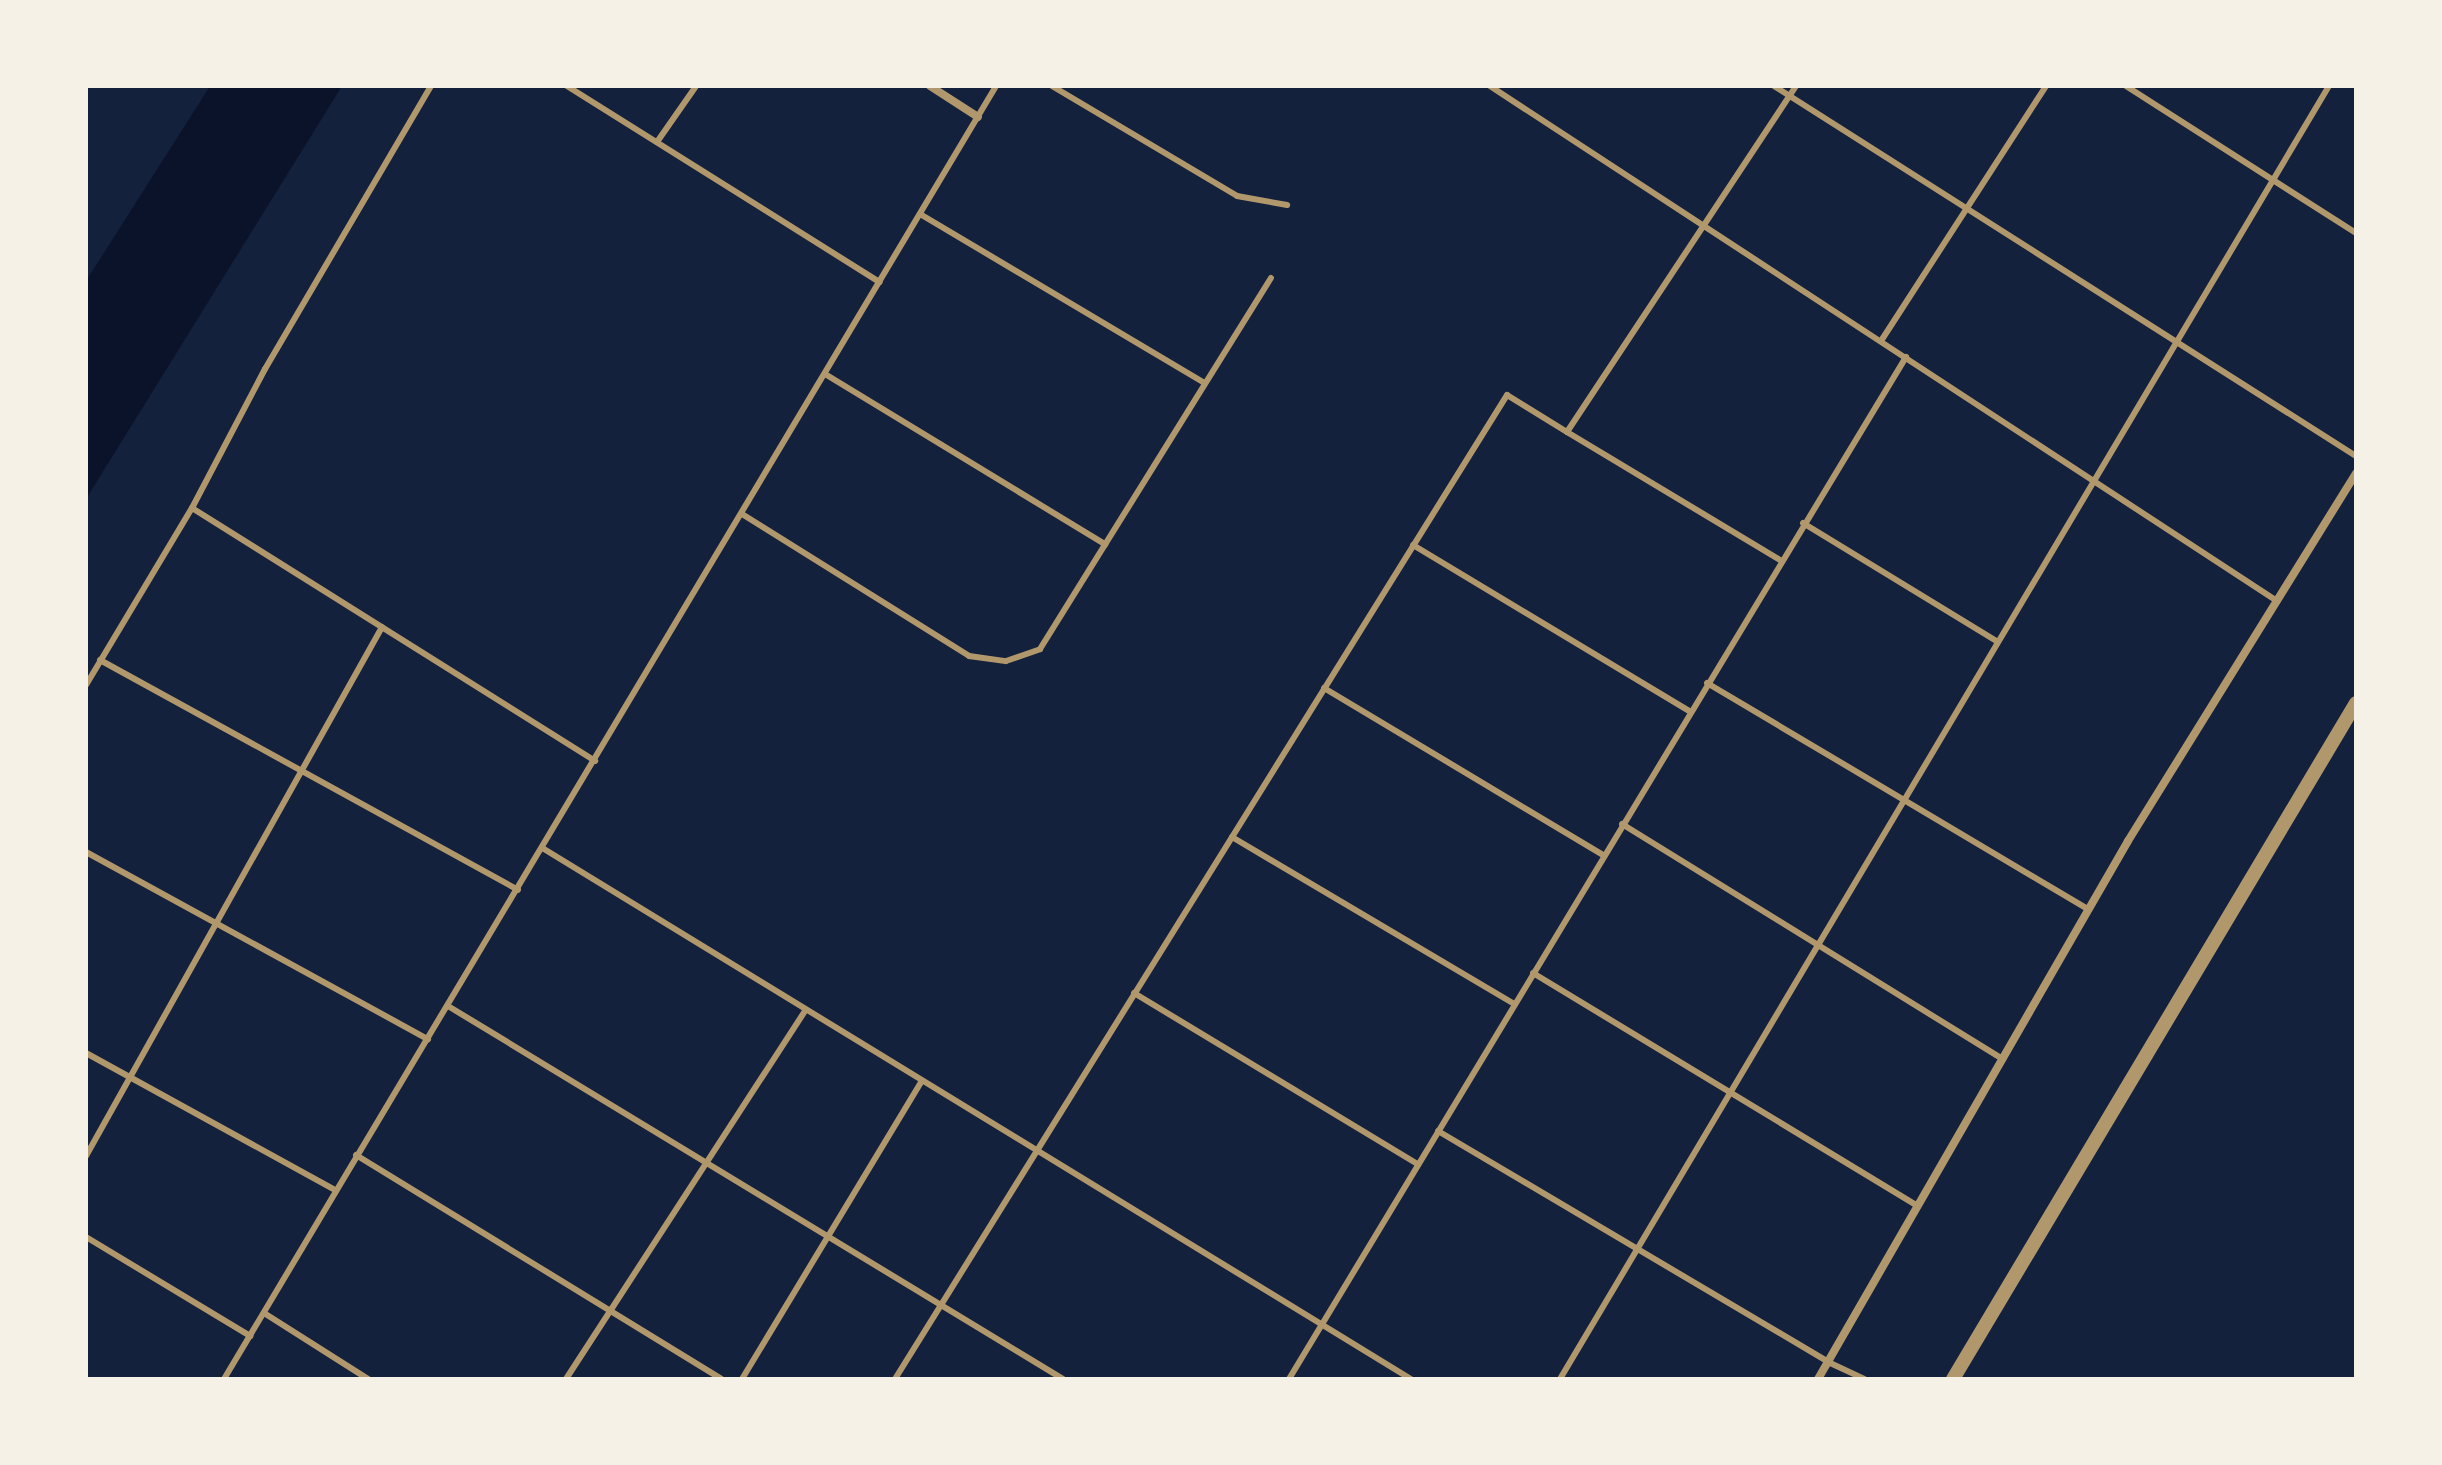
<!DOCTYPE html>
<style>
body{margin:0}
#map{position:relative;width:2442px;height:1465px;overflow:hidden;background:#14213d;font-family:"Alegreya Sans",sans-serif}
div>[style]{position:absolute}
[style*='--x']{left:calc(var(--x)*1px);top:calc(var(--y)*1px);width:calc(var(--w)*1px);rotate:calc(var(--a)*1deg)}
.water>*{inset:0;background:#0b132b}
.service>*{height:6px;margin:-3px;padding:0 3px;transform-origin:3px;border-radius:3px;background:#b1986c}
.minor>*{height:8px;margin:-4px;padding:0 4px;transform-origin:4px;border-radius:4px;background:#b1986c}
.tertiary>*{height:14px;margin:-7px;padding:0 7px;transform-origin:7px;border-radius:7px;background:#b1986c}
span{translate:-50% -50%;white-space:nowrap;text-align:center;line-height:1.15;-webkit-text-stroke:6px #f6f1e7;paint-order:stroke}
.frame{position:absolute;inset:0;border:88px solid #f6f1e7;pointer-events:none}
</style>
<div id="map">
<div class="water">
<i style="clip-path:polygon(210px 86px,342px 86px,86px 499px,86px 281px)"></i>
</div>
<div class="service">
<i style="--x:567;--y:86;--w:369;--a:32.1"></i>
<i style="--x:1052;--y:86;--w:215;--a:30.7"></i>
<i style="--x:1237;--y:196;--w:51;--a:10.2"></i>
<i style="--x:1490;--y:86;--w:941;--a:33.2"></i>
<i style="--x:1774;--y:86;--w:690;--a:32.45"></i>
<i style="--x:2126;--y:86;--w:273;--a:32.6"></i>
<i style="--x:657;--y:142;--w:68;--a:-55.1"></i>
<i style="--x:920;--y:214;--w:329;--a:30.7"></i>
<i style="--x:1881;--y:341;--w:304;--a:-57.1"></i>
<i style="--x:825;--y:374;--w:328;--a:31.3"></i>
<i style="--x:1567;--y:432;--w:249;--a:31"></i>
<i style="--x:192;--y:508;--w:476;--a:32.1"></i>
<i style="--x:742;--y:514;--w:268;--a:32"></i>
<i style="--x:969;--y:656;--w:37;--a:8"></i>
<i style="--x:1006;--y:661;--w:36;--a:-19"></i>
<i style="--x:1040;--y:649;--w:437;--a:-58.1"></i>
<i style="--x:1803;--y:523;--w:228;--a:31.4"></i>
<i style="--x:1413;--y:545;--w:322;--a:31"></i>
<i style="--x:100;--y:660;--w:477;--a:28.8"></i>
<i style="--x:1707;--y:683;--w:444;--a:30.7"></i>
<i style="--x:86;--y:685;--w:206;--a:-59.1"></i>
<i style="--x:192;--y:508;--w:157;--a:-62.3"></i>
<i style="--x:265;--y:369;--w:328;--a:-59.6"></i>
<i style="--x:1324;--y:688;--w:325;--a:30.9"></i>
<i style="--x:1622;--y:824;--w:448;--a:31.7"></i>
<i style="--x:1232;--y:837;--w:328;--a:30.6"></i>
<i style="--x:544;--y:849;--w:1016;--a:31.44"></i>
<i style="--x:86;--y:852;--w:390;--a:28.7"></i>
<i style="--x:1533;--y:973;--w:450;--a:31.2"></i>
<i style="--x:1134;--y:993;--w:332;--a:31.1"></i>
<i style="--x:448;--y:1006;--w:719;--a:31.24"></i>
<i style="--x:86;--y:1053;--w:284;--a:28.8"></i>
<i style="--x:1438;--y:1131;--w:453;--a:30.6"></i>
<i style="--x:1828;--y:1362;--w:40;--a:25"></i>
<i style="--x:356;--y:1155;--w:428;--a:31.5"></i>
<i style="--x:86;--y:1156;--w:606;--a:-60.77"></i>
<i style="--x:86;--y:1237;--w:192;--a:31.1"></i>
<i style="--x:264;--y:1313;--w:123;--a:32.4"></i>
<i style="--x:224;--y:1379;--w:1506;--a:-59.16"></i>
<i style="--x:566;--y:1379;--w:440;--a:-57"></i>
<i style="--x:742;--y:1379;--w:348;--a:-58.9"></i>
<i style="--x:895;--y:1379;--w:1159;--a:-58.12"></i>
<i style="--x:1507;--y:395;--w:70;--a:31.7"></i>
<i style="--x:1567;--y:432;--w:415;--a:-56.5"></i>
<i style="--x:1289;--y:1379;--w:1194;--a:-58.88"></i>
<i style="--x:1560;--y:1379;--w:1504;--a:-59.26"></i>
</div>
<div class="minor">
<i style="--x:930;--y:86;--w:57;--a:32.9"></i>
<i style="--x:1818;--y:1379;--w:621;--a:-60.05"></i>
<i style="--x:2128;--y:841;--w:433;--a:-58.2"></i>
</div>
<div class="tertiary">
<i style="--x:1953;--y:1379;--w:787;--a:-59.2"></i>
</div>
<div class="frame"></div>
</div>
